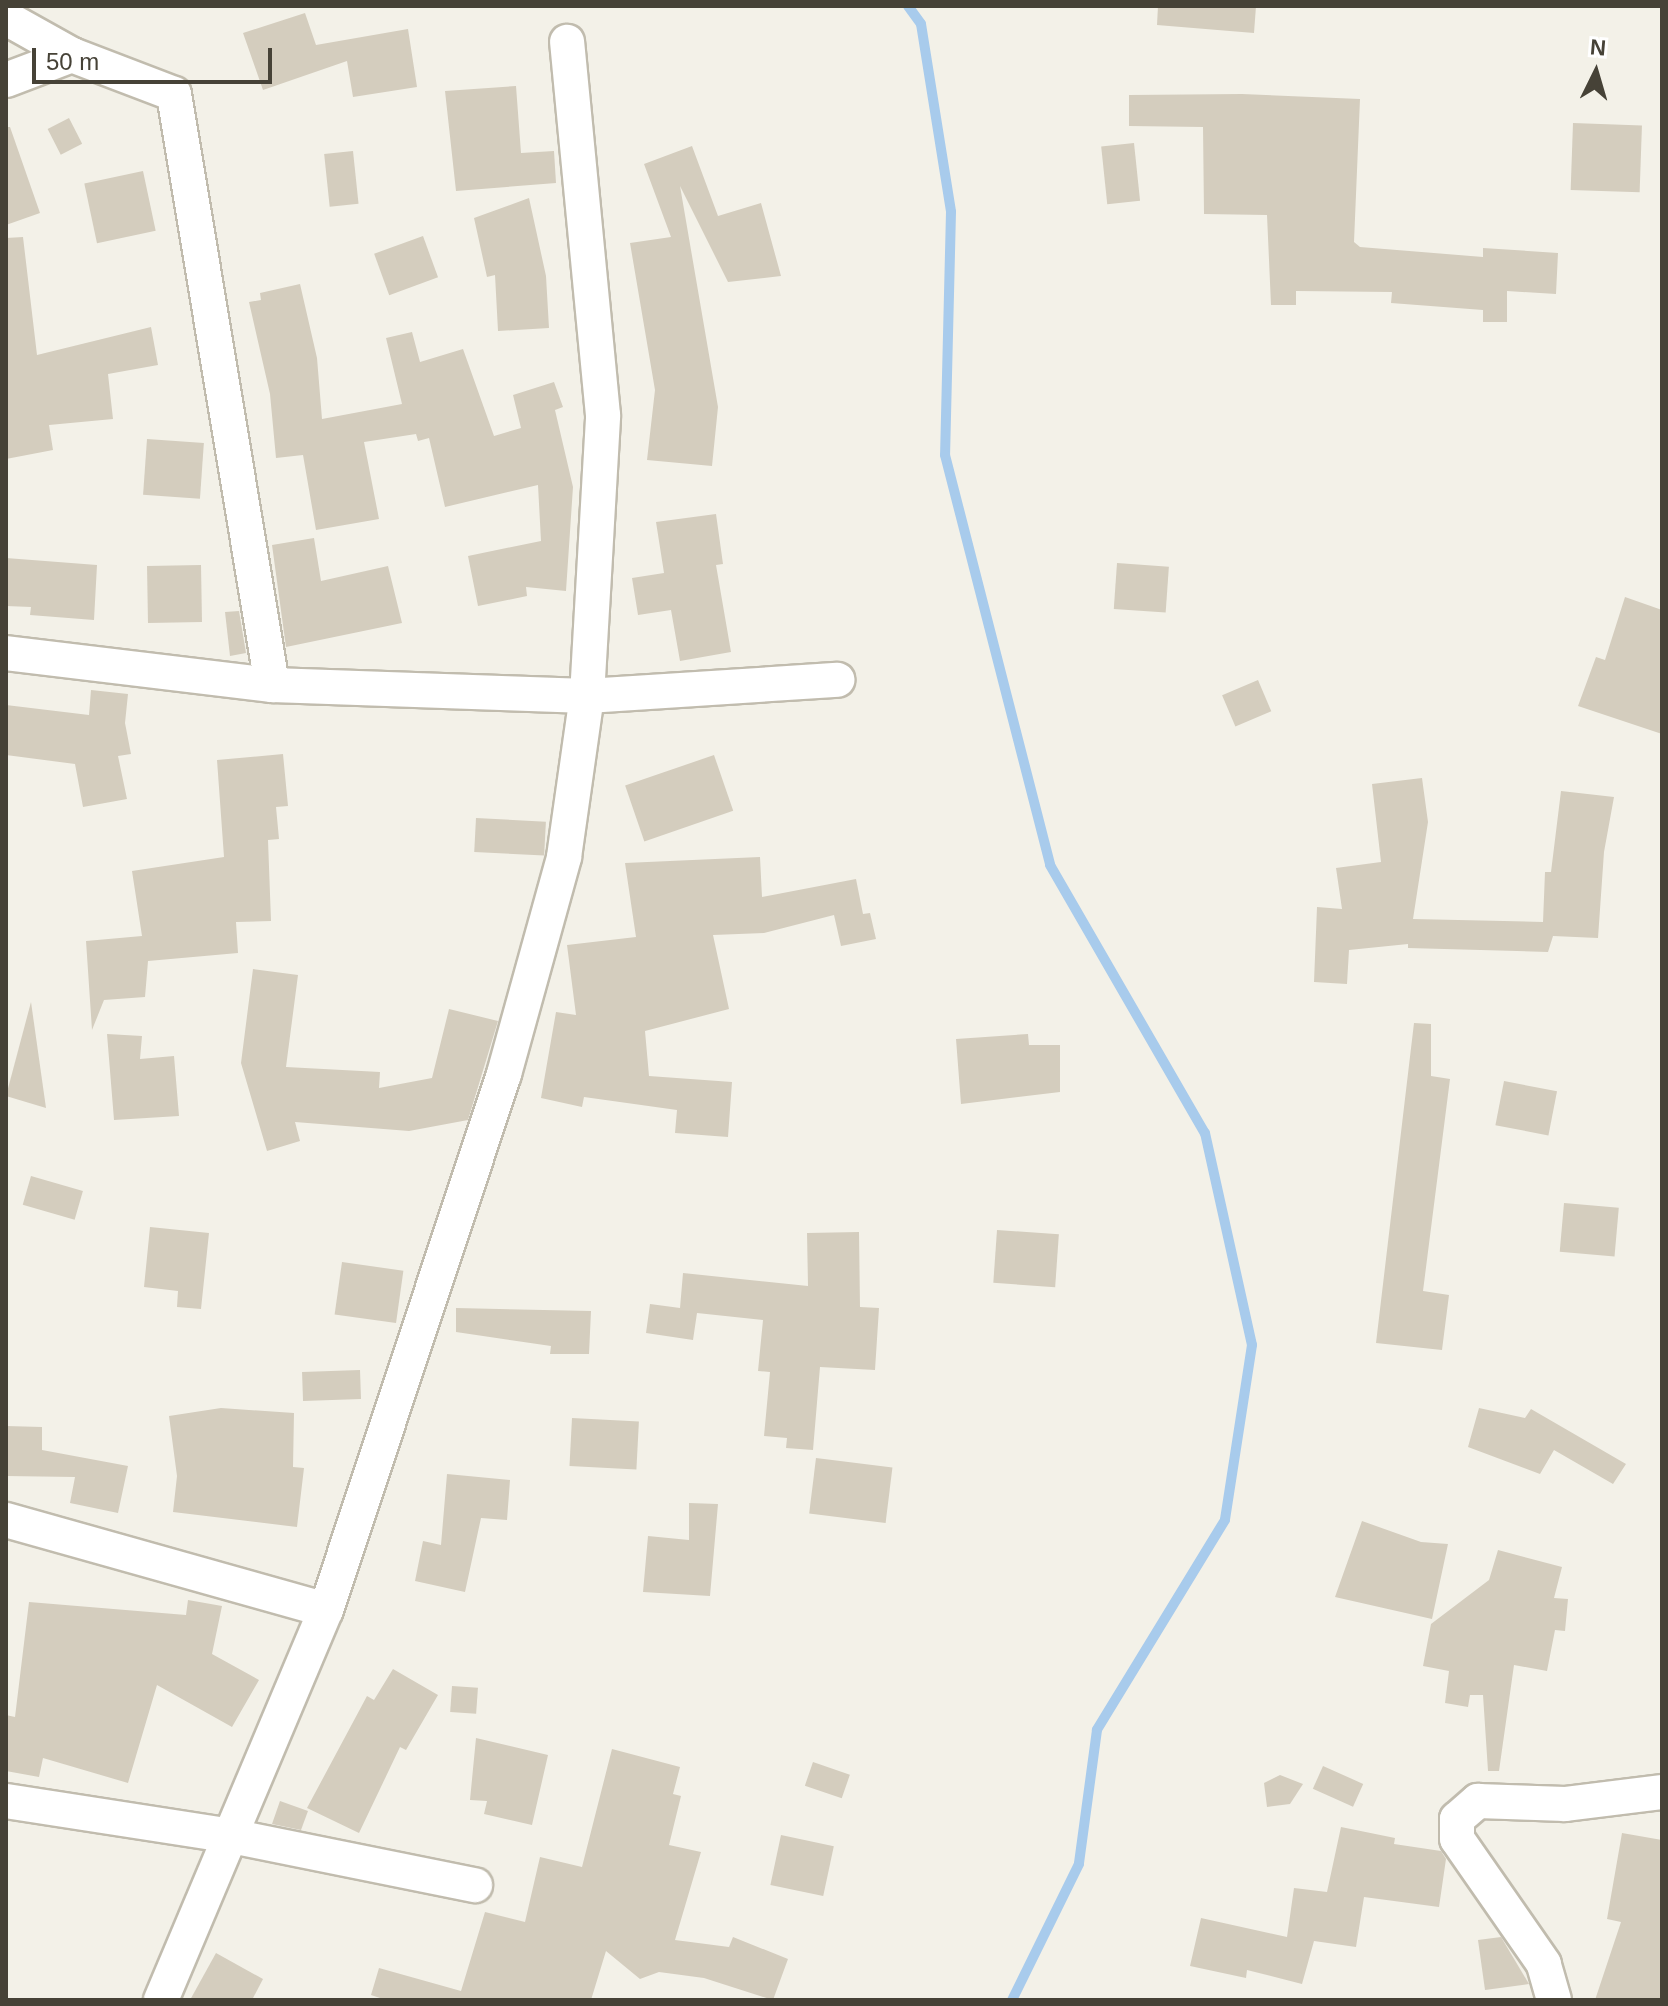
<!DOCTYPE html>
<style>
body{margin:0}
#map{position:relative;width:1668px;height:2006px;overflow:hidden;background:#f3f1e8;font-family:Arial,sans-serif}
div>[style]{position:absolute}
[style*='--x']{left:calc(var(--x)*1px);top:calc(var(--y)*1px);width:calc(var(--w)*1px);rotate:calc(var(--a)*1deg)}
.stream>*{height:10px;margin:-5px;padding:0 5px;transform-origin:5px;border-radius:5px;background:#a8cbec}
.building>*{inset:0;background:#d4cdbe;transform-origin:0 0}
.roads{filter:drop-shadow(2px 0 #c1bcae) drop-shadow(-2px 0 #c1bcae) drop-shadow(0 2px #c1bcae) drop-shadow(0 -2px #c1bcae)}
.street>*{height:34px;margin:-17px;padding:0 17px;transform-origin:17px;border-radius:17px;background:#fff}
span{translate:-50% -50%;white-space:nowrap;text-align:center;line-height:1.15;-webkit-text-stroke:8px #fff;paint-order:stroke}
.frame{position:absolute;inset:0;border:8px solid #464237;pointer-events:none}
.north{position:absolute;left:1556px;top:32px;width:80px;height:80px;-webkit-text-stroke:6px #fff;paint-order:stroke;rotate:5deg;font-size:22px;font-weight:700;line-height:32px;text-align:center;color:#464237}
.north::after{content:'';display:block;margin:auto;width:28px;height:36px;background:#464237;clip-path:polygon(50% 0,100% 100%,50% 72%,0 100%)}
.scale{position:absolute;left:32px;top:48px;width:240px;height:36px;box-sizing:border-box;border:4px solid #464237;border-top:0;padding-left:10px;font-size:24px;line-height:28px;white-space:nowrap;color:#464237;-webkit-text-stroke:6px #fff;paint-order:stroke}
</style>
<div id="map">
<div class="stream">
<i style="--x:908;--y:6;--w:22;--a:54"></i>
<i style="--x:921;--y:24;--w:190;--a:80.9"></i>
<i style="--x:951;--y:212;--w:243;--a:91.4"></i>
<i style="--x:945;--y:455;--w:423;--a:75.6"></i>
<i style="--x:1050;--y:865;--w:310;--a:60"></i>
<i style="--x:1205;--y:1133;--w:217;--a:77.5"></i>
<i style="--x:1252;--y:1345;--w:177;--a:98.8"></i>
<i style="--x:1225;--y:1520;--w:246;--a:121.4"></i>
<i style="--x:1097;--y:1730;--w:135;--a:97.7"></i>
<i style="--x:1079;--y:1864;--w:152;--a:116.2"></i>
</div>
<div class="building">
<i style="clip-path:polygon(1158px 6px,1256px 6px,1254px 33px,1157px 25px)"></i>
<i style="clip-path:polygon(305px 13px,316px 45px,408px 29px,417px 87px,353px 97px,347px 61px,263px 90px,243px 33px)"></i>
<i style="clip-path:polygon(516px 86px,521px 153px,554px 151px,556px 183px,456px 191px,445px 91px)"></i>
<i style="clip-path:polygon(1242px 94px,1360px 99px,1354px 242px,1360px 247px,1483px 257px,1483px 248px,1558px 253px,1556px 294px,1507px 291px,1507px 322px,1483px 322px,1483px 310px,1391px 303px,1392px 292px,1296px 291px,1296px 305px,1271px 305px,1267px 215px,1204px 214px,1203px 127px,1129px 126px,1129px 95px)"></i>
<i style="left:69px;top:118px;width:29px;height:24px;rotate:63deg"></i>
<i style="left:1573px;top:123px;width:69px;height:67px;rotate:2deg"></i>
<i style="clip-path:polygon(6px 127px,10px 127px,40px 213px,6px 225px)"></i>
<i style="left:1134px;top:143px;width:58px;height:33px;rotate:84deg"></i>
<i style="clip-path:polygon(692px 146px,718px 216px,761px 203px,781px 276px,728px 282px,680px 186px,718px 407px,712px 466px,647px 460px,655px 390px,630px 243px,671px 237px,644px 164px)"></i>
<i style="left:353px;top:151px;width:53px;height:29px;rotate:84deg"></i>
<i style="left:143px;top:171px;width:61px;height:60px;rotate:78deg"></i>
<i style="clip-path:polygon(529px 198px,546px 276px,549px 328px,498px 331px,495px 275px,487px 277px,474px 218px)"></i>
<i style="left:423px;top:236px;width:44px;height:52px;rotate:70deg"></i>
<i style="clip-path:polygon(23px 237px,37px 355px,151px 327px,158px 365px,108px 374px,113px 419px,49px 425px,53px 450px,6px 459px,6px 238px)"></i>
<i style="clip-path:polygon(300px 284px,317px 358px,322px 419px,402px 404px,386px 338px,412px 332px,420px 362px,463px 349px,494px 436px,521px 428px,513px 395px,554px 382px,563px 407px,555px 410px,573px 487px,566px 591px,526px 587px,527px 596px,478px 606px,468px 556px,541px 541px,538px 485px,445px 507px,429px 438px,418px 441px,416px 434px,364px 442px,379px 519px,316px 530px,303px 455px,276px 458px,270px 394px,249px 302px,261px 300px,260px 293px)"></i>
<i style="left:147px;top:439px;width:57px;height:56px;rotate:4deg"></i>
<i style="clip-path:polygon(716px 514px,723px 564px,716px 565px,731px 652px,680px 661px,671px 610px,638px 615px,632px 578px,664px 573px,656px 522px)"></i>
<i style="clip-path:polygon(314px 538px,321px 581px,388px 566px,402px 623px,286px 647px,272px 545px)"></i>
<i style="clip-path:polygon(6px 558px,97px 565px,94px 620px,30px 615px,31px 607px,6px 606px)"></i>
<i style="left:1117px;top:563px;width:52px;height:46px;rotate:4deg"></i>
<i style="left:201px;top:565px;width:57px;height:54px;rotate:89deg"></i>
<i style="clip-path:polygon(1625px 597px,1662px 610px,1662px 734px,1578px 706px,1596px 657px,1605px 660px)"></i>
<i style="clip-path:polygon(239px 611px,246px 653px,230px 656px,225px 612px)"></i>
<i style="left:1258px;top:680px;width:34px;height:39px;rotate:67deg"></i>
<i style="clip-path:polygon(91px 690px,128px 694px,125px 723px,131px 754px,118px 756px,127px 799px,83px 807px,75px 764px,6px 755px,6px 705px,89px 715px)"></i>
<i style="clip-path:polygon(283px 754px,288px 806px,276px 807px,279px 839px,268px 840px,271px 921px,236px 922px,238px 953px,148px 961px,145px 997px,104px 1000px,92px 1030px,86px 941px,142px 936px,132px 871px,224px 857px,217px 760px)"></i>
<i style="left:714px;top:755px;width:59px;height:94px;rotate:71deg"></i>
<i style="clip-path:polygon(1422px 778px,1428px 822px,1413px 919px,1543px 922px,1545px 872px,1551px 872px,1561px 791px,1614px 797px,1604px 852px,1598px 938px,1553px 936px,1548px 952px,1408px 948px,1408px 944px,1349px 950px,1347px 984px,1314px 982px,1317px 907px,1342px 909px,1336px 868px,1381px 862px,1372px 784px)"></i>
<i style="left:476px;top:818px;width:70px;height:34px;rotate:3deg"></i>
<i style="clip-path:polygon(760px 857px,762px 897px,856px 879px,863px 914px,870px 913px,876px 939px,841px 946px,834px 915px,764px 933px,713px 935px,729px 1009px,645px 1031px,649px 1076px,732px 1082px,728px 1137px,675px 1133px,677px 1110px,584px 1097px,582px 1107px,541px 1098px,556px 1012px,576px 1015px,567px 945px,636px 937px,625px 863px)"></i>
<i style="clip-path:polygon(253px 969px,298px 975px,286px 1067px,380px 1072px,379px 1088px,432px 1078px,449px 1009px,498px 1021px,468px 1120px,409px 1131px,295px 1122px,300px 1141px,267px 1151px,241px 1063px)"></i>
<i style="clip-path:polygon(31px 1002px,46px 1108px,6px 1096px)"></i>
<i style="clip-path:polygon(1414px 1023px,1431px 1024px,1431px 1076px,1450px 1079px,1423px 1291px,1449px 1295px,1442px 1350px,1376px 1343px)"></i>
<i style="clip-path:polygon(107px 1034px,142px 1036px,140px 1059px,174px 1056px,179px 1116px,114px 1120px)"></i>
<i style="clip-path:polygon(1028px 1034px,1029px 1045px,1060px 1045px,1060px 1092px,961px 1104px,956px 1039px)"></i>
<i style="left:1504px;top:1081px;width:54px;height:45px;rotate:11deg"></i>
<i style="left:31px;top:1176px;width:54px;height:30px;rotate:16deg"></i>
<i style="left:1564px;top:1203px;width:55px;height:49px;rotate:5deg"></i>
<i style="clip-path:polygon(150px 1227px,209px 1233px,201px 1309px,177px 1307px,178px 1291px,144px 1287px)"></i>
<i style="left:997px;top:1230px;width:62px;height:53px;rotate:4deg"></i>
<i style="clip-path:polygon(859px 1232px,860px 1307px,879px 1308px,875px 1370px,820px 1367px,813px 1450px,786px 1448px,787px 1438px,764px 1436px,770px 1372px,758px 1371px,763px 1320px,697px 1313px,693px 1340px,646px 1333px,650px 1304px,680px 1308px,683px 1273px,808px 1286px,807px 1233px)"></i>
<i style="left:342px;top:1262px;width:62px;height:53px;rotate:8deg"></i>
<i style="clip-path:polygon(456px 1308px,591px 1311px,589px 1354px,550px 1354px,551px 1346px,456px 1332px)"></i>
<i style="left:360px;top:1370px;width:29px;height:58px;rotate:88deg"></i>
<i style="clip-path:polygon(221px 1408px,294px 1413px,293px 1467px,304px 1468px,297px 1527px,173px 1512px,177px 1476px,169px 1416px)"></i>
<i style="clip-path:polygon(1479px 1408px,1525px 1418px,1531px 1409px,1626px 1464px,1613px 1484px,1554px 1450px,1540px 1474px,1468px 1447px)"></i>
<i style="left:572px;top:1418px;width:67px;height:48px;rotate:3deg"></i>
<i style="clip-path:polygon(6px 1426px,42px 1427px,42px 1450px,128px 1466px,118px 1513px,70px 1503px,75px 1477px,6px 1476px)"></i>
<i style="left:816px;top:1458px;width:77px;height:56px;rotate:7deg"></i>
<i style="clip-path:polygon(447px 1474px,510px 1480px,507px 1520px,481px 1518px,465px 1592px,415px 1581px,423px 1541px,441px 1545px)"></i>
<i style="clip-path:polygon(689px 1503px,718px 1504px,710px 1596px,643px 1592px,648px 1536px,689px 1540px)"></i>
<i style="clip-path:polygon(1362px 1521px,1421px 1542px,1448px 1544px,1432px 1619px,1335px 1597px)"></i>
<i style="clip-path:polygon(1498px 1550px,1562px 1567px,1554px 1598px,1568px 1599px,1565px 1631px,1555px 1630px,1547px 1671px,1514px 1665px,1499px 1771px,1488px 1771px,1483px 1695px,1470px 1695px,1468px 1707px,1445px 1703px,1449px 1671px,1423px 1666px,1431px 1624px,1489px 1580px)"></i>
<i style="clip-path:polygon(188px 1600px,222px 1606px,212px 1654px,259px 1680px,232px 1727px,157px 1685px,128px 1783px,43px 1758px,39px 1777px,6px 1771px,6px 1715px,15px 1717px,29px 1602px,186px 1615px)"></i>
<i style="clip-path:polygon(393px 1669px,438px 1695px,406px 1750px,400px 1747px,359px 1833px,307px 1808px,367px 1696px,374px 1700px)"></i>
<i style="left:452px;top:1686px;width:26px;height:26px;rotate:4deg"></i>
<i style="clip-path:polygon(476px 1738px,548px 1755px,532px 1825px,484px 1814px,487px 1801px,470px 1800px)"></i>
<i style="clip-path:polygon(612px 1749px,680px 1767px,673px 1794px,681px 1796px,669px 1845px,701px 1852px,675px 1940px,729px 1947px,733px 1937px,788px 1959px,773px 2000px,704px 1978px,659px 1972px,640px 1979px,606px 1951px,591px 2000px,386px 2000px,371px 1995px,379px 1968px,461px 1991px,485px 1912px,525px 1922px,540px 1857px,582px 1867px)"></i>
<i style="left:813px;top:1762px;width:39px;height:25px;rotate:19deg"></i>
<i style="left:1323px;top:1766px;width:44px;height:25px;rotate:24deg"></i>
<i style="clip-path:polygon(1280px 1775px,1303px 1784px,1290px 1804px,1267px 1807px,1264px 1783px)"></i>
<i style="clip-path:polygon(280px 1801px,308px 1811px,301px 1830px,272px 1824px)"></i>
<i style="clip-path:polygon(1341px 1827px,1395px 1838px,1394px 1844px,1441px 1851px,1446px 1859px,1439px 1907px,1364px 1897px,1356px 1947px,1314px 1941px,1302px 1984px,1247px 1970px,1246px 1978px,1190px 1966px,1201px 1918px,1287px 1937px,1294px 1888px,1327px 1892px)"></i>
<i style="clip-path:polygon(1622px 1833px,1662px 1840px,1662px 2000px,1595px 2000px,1621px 1922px,1607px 1919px)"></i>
<i style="left:781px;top:1835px;width:54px;height:51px;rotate:12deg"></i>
<i style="clip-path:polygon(1501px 1937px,1529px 1984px,1485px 1990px,1478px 1940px)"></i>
<i style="clip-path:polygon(216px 1953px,263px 1979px,252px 2000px,190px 2000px)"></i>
</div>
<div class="roads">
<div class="street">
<i style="--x:6;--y:18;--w:76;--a:29.3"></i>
<i style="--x:72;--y:55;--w:109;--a:20.9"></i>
<i style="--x:174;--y:94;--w:599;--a:80.58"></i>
<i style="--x:6;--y:80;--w:71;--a:-20.7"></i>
<i style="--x:6;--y:653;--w:268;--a:6.9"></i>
<i style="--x:272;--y:685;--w:315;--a:2"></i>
<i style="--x:587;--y:696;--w:251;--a:-3.7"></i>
<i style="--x:6;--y:1520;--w:332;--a:15.7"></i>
<i style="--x:6;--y:1801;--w:228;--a:8.8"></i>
<i style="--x:231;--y:1836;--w:249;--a:11.4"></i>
<i style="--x:161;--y:2000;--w:423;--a:-67.1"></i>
<i style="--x:326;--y:1610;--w:565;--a:-71.63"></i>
<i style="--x:504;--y:1074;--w:225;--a:-74.5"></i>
<i style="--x:564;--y:857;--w:163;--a:-81.9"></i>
<i style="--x:587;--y:696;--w:281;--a:-86.7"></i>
<i style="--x:603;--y:415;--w:375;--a:-95.5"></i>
<i style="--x:1554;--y:2000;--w:37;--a:-106"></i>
<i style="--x:1544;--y:1964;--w:152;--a:-124.8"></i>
<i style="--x:1457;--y:1839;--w:20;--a:-90"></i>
<i style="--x:1457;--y:1819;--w:28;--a:-41"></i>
<i style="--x:1478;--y:1801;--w:87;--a:2"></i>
<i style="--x:1565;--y:1804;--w:98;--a:-7.1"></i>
</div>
</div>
<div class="frame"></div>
<div class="north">N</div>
<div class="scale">50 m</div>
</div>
